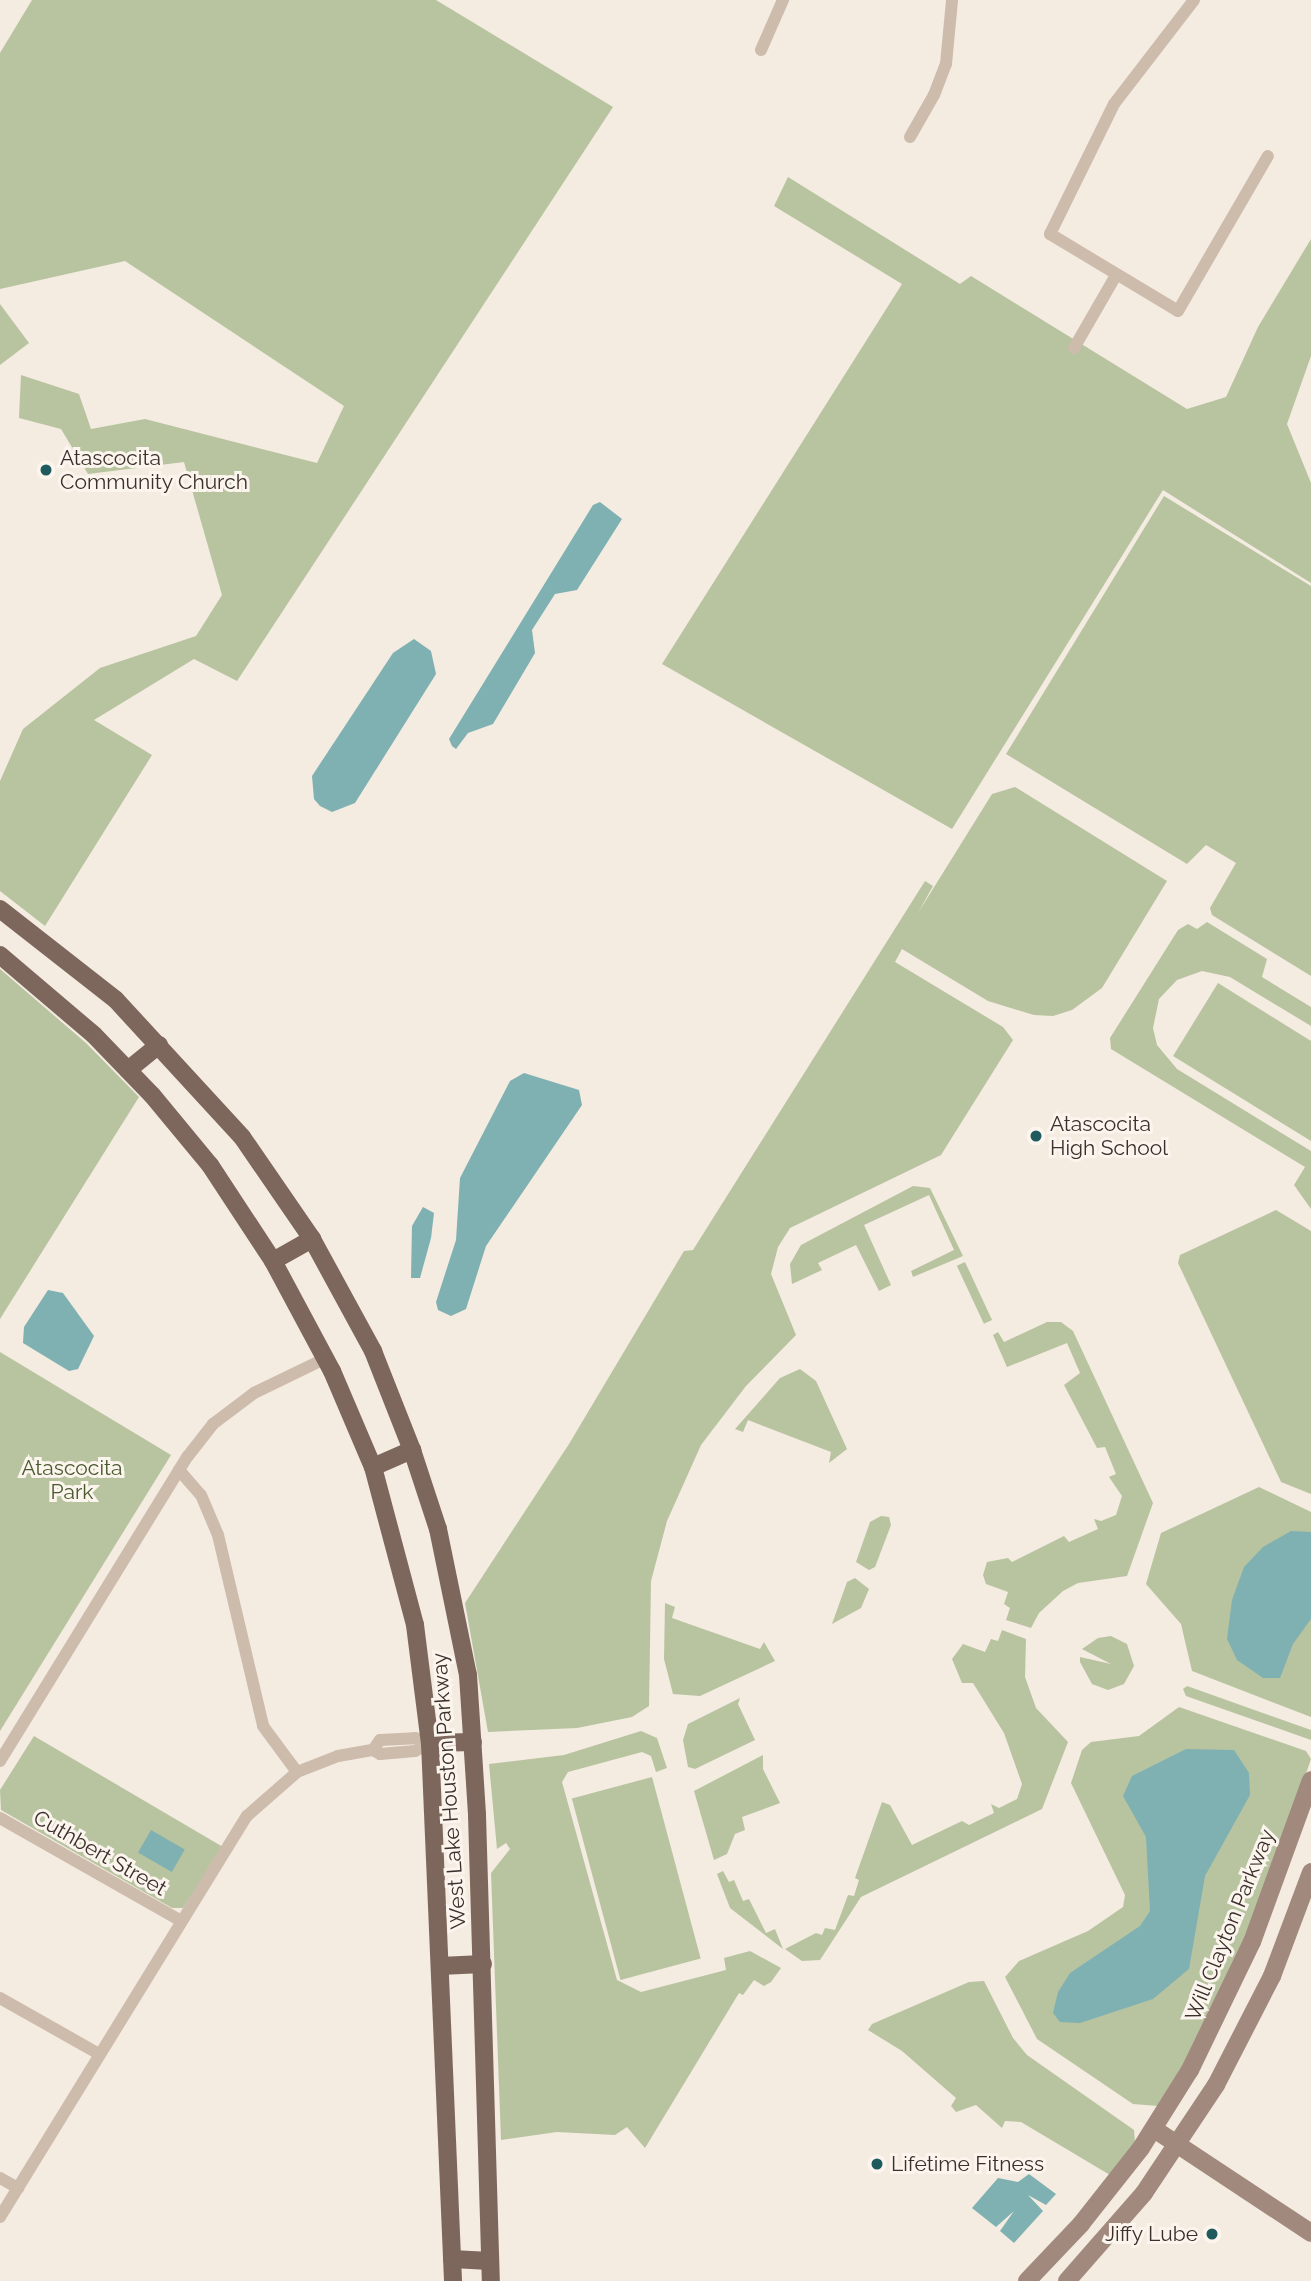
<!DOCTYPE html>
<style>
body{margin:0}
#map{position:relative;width:1311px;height:2281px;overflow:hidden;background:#f4ebe1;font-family:Raleway,sans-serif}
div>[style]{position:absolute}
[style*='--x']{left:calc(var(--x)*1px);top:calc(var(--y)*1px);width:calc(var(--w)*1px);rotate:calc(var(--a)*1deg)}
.green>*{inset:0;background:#b8c4a0;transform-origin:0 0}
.water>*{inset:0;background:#7fb0b2;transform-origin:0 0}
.street>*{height:12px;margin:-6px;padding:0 6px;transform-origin:6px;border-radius:6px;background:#cdbbac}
.secondary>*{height:18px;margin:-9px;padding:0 9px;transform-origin:9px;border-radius:9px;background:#a18a7d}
.primary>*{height:18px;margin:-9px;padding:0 9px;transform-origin:9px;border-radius:9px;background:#7d675c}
.dots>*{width:19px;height:19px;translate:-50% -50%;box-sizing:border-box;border:4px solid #fbf5ee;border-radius:50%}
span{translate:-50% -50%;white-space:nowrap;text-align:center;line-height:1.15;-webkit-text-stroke:6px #fbf5ee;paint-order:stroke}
.poi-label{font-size:21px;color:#3b302b}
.left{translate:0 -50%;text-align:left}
.right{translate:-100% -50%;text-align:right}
.park-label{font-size:21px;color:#4a5a2e}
.street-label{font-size:21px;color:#3b302b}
</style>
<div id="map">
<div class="green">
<i style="clip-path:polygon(32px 0,436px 0,613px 107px,237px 681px,194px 659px,94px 720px,152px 755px,45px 926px,0 891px,0 781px,23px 729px,100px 668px,196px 636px,222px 595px,184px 462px,88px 474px,61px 429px,19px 418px,21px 375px,79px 394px,91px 429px,145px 419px,317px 463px,344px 406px,125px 261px,0 289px,0 53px)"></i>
<i style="clip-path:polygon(788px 177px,960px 284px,971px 276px,1187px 409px,1226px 397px,1258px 327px,1311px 239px,1311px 356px,1287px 424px,1311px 483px,1311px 583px,1163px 490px,952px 829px,662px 664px,902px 284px,774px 206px)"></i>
<i style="clip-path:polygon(0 304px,29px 343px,0 365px)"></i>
<i style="clip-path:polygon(1164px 496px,1311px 586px,1311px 976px,1212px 915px,1210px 908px,1236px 863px,1206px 845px,1187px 864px,1006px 754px)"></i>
<i style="clip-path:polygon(1015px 787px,1167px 881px,1102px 988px,1072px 1010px,1053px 1016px,1034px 1015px,988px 1001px,902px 949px,895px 962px,1003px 1027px,1013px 1040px,941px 1155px,790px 1228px,778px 1247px,771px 1274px,796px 1335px,746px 1386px,701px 1445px,667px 1521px,651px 1581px,649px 1706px,632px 1717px,577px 1728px,488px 1732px,465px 1603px,569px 1444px,684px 1251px,693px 1250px,925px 881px,933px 886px,918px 913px,992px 794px)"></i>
<i style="clip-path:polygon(1207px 922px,1267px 959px,1262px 977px,1311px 1007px,1311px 1026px,1230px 977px,1202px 971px,1177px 980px,1159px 999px,1153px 1028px,1157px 1045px,1177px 1069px,1311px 1151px,1311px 1209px,1294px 1185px,1305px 1167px,1111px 1049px,1110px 1038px,1178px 930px,1188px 924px,1197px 929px)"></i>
<i style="clip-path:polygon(0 969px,86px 1043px,139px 1097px,0 1319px)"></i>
<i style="clip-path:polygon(1218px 983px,1311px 1041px,1311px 1141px,1173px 1056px)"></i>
<i style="clip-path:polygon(913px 1186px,930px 1188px,963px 1256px,913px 1277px,911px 1271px,954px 1250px,929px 1195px,864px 1225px,891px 1285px,879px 1291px,856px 1245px,818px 1263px,822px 1270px,792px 1284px,790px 1264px,801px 1245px)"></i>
<i style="clip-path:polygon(1276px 1210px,1311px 1231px,1311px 1494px,1281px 1482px,1178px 1263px,1180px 1255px)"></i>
<i style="left:965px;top:1262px;width:64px;height:9px;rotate:65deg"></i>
<i style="clip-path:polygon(1047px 1322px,1061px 1322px,1073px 1331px,1153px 1503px,1127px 1576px,1078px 1583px,1063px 1591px,1039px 1613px,1031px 1628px,1006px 1620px,1010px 1608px,1004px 1604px,1008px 1592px,986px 1584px,983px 1575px,987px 1562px,1008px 1558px,1012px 1562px,1064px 1536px,1069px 1542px,1098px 1529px,1094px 1519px,1101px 1521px,1116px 1515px,1122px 1496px,1109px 1477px,1116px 1474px,1105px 1447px,1097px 1448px,1064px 1385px,1080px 1373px,1067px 1343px,1007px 1367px,993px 1335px,998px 1332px,1004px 1342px)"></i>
<i style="clip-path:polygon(0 1352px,171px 1455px,0 1731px)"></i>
<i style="clip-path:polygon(800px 1369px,816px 1381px,847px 1449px,829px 1463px,831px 1452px,748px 1420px,743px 1432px,735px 1429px,780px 1378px)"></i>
<i style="clip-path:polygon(1259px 1487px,1311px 1512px,1311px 1717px,1192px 1671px,1181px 1624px,1146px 1584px,1161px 1533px)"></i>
<i style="clip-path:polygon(881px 1516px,889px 1517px,891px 1525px,875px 1567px,869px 1570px,856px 1562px,870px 1522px)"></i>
<i style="clip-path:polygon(855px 1578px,869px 1589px,861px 1608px,832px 1624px,847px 1582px)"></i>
<i style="clip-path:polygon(665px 1603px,675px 1607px,672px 1618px,760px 1649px,764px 1642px,775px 1661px,700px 1696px,673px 1694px,664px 1659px)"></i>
<i style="clip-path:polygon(1002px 1630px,1026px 1639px,1025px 1677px,1036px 1708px,1068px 1742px,1042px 1809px,861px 1897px,820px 1960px,802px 1961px,785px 1949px,816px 1933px,822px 1935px,825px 1928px,835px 1930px,848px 1895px,854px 1896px,859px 1880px,855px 1878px,882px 1802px,890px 1805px,912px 1845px,962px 1821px,969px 1825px,994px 1813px,991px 1804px,999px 1808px,1017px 1799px,1022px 1784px,1004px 1733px,973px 1683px,962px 1683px,952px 1659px,963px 1644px,985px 1652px,991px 1639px,998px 1641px)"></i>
<i style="clip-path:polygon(1111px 1636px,1127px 1644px,1134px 1666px,1124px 1684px,1108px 1690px,1092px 1684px,1080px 1662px,1080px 1657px,1111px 1664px,1082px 1649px,1098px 1638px)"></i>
<i style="clip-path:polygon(1187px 1686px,1311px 1730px,1311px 1740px,1186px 1696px,1183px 1689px)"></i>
<i style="clip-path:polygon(740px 1698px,738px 1704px,755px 1740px,695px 1769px,688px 1767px,683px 1740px,688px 1724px)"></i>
<i style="clip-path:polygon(1179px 1707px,1306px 1751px,1311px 1759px,1260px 1906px,1189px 2056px,1158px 2106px,1133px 2104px,1037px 2039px,1005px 1977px,1019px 1961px,1088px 1931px,1123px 1907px,1125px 1895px,1071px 1783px,1082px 1750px,1091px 1742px,1139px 1736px)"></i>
<i style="clip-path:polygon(641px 1731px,657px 1738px,667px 1768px,656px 1772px,651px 1756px,642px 1752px,568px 1772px,562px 1782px,617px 1980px,641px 1992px,726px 1970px,724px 1958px,750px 1951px,781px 1968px,771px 1982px,764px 1986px,754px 1980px,743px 1995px,739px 1993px,645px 2148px,627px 2127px,615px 2135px,557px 2132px,501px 2140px,491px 1873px,510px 1849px,506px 1843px,497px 1849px,489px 1764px,564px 1755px)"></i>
<i style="clip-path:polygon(34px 1736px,223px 1847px,183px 1908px,172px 1908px,1px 1810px,0 1790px)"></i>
<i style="clip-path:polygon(763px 1755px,763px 1769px,780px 1803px,742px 1817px,745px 1830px,735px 1834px,727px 1854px,714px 1860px,694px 1791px)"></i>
<i style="left:652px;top:1777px;width:188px;height:83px;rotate:75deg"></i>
<i style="clip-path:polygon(723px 1871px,729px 1882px,734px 1880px,743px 1901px,749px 1899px,766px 1933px,775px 1929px,783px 1949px,730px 1908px,717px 1874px)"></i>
<i style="clip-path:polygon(984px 1981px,1013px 2038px,1027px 2055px,1134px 2130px,1135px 2142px,1110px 2175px,1021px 2122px,1005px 2121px,1002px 2128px,976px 2105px,956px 2112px,951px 2106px,956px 2098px,902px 2051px,868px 2030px,872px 2024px,969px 1982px)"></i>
</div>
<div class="water">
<i style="clip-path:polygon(600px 502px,622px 519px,577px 590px,555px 594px,532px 630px,535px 653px,493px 724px,468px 733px,456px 749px,452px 746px,449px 739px,593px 505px)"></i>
<i style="clip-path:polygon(414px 639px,431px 651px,436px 674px,355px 803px,332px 812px,320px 806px,314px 799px,312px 776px,393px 653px)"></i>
<i style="clip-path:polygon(524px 1073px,579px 1090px,582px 1105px,486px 1246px,466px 1309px,451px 1316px,438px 1310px,436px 1302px,456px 1240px,460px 1178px,510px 1081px)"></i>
<i style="clip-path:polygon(423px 1207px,434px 1213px,431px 1238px,420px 1278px,411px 1278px,412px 1226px)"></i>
<i style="clip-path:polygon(48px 1290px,63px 1293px,94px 1336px,78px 1369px,69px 1371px,23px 1343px,24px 1327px)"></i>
<i style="clip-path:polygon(1291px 1531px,1311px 1532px,1311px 1619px,1293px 1644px,1280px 1678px,1263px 1678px,1237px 1660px,1227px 1639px,1232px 1600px,1244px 1567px,1263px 1547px)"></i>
<i style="clip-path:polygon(1186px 1749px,1234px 1750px,1249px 1773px,1250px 1795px,1205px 1876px,1189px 1969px,1153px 1999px,1080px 2023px,1060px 2022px,1053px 2013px,1058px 1992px,1070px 1973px,1140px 1926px,1150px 1911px,1146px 1837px,1123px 1796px,1132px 1776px)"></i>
<i style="left:151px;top:1830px;width:39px;height:26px;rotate:30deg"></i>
<i style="clip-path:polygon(1029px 2174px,1056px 2194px,1046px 2205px,1028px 2195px,1043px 2211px,1014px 2243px,1000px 2231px,1014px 2211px,996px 2227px,972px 2208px,998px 2178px,1018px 2182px)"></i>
</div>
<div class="street">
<i style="--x:1194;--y:0;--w:131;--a:127.6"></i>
<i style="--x:1114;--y:104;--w:145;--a:116.2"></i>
<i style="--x:1050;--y:234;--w:149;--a:31"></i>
<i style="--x:1178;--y:311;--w:179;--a:-59.9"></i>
<i style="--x:761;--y:50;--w:55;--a:-66.3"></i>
<i style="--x:910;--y:137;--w:48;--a:-60.3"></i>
<i style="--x:934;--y:95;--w:33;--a:-69"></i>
<i style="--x:946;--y:64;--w:64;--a:-84.6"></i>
<i style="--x:1074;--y:348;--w:82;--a:-60"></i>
<i style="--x:179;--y:1470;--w:33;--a:49"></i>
<i style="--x:201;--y:1495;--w:43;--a:67"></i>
<i style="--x:218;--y:1535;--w:196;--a:76.7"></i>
<i style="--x:263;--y:1726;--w:57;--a:53.5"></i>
<i style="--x:415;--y:1738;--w:16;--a:18"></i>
<i style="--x:430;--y:1743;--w:17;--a:152"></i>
<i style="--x:415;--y:1751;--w:35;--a:175"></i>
<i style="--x:380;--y:1754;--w:8;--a:-150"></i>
<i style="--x:373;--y:1750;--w:12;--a:-55"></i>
<i style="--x:380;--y:1740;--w:35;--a:-3"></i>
<i style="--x:0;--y:1761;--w:358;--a:-58.4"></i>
<i style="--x:188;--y:1456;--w:41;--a:-52"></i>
<i style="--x:213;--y:1424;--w:51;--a:-37.1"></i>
<i style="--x:254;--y:1393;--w:80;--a:-25.9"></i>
<i style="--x:0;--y:1818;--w:208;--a:29.6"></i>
<i style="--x:0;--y:1998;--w:114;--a:29.5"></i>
<i style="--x:0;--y:2178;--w:21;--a:29"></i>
<i style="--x:0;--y:2217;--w:471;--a:-58.4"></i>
<i style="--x:247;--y:1816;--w:67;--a:-41.3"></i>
<i style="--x:297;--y:1772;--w:44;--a:-21.3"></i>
<i style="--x:338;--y:1756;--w:36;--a:-10"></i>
</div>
<div class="secondary">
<i style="--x:1154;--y:2129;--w:188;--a:33.5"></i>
<i style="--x:1027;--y:2281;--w:79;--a:-46.5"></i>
<i style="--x:1081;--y:2224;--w:97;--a:-51.7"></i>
<i style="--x:1141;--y:2148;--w:92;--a:-57.9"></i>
<i style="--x:1190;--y:2070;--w:142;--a:-64.2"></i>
<i style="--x:1252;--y:1942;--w:172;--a:-70"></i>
<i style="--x:1067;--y:2281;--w:117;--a:-48.8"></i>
<i style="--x:1144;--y:2193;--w:130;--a:-56.3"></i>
<i style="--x:1216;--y:2085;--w:123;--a:-62.8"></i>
<i style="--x:1272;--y:1976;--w:111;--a:-69.4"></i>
</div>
<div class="primary">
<i style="--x:0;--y:909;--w:147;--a:38.1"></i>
<i style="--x:116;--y:1000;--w:186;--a:47.4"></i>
<i style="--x:242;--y:1137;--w:124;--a:55.5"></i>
<i style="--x:312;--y:1239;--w:128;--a:61.4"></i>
<i style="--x:373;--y:1351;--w:106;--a:68.5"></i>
<i style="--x:412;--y:1450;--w:83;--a:71.8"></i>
<i style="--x:438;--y:1529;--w:149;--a:78.4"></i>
<i style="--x:468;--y:1675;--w:140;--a:86.3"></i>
<i style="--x:477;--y:1815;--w:466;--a:88.3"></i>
<i style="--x:0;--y:955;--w:123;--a:40.4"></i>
<i style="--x:94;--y:1035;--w:83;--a:46"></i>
<i style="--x:152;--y:1095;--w:91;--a:50.4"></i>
<i style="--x:210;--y:1165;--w:115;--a:56.7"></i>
<i style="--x:273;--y:1261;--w:125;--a:61.8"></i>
<i style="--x:332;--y:1371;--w:104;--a:66.9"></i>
<i style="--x:373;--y:1467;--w:163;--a:75.1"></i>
<i style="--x:415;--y:1625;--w:119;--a:82.8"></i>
<i style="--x:430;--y:1743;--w:538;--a:87.55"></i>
<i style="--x:128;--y:1070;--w:40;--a:-39"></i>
<i style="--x:273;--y:1261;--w:45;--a:-29.4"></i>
<i style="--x:373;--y:1467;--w:43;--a:-23.6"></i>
<i style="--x:430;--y:1743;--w:43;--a:-1.3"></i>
<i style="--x:440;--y:1966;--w:43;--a:-2.7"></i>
<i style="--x:452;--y:2259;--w:38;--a:3"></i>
</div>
<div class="dots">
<i style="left:46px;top:470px;background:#1f5a5e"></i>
<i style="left:1036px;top:1136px;background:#1f5a5e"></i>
<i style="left:877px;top:2164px;background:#1f5a5e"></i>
<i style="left:1212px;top:2234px;background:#1f5a5e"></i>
</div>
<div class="poi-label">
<span class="left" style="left:60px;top:470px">Atascocita<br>Community Church</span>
<span class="left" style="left:1050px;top:1136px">Atascocita<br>High School</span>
<span class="left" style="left:891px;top:2164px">Lifetime Fitness</span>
<span class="right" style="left:1198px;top:2234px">Jiffy Lube</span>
</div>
<div class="park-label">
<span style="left:72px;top:1480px">Atascocita<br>Park</span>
</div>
<div class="street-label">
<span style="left:449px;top:1791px;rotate:-94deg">West Lake Houston Parkway</span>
<span style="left:100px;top:1853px;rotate:30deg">Cuthbert Street</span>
<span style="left:1230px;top:1925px;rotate:-68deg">Will Clayton Parkway</span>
</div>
</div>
